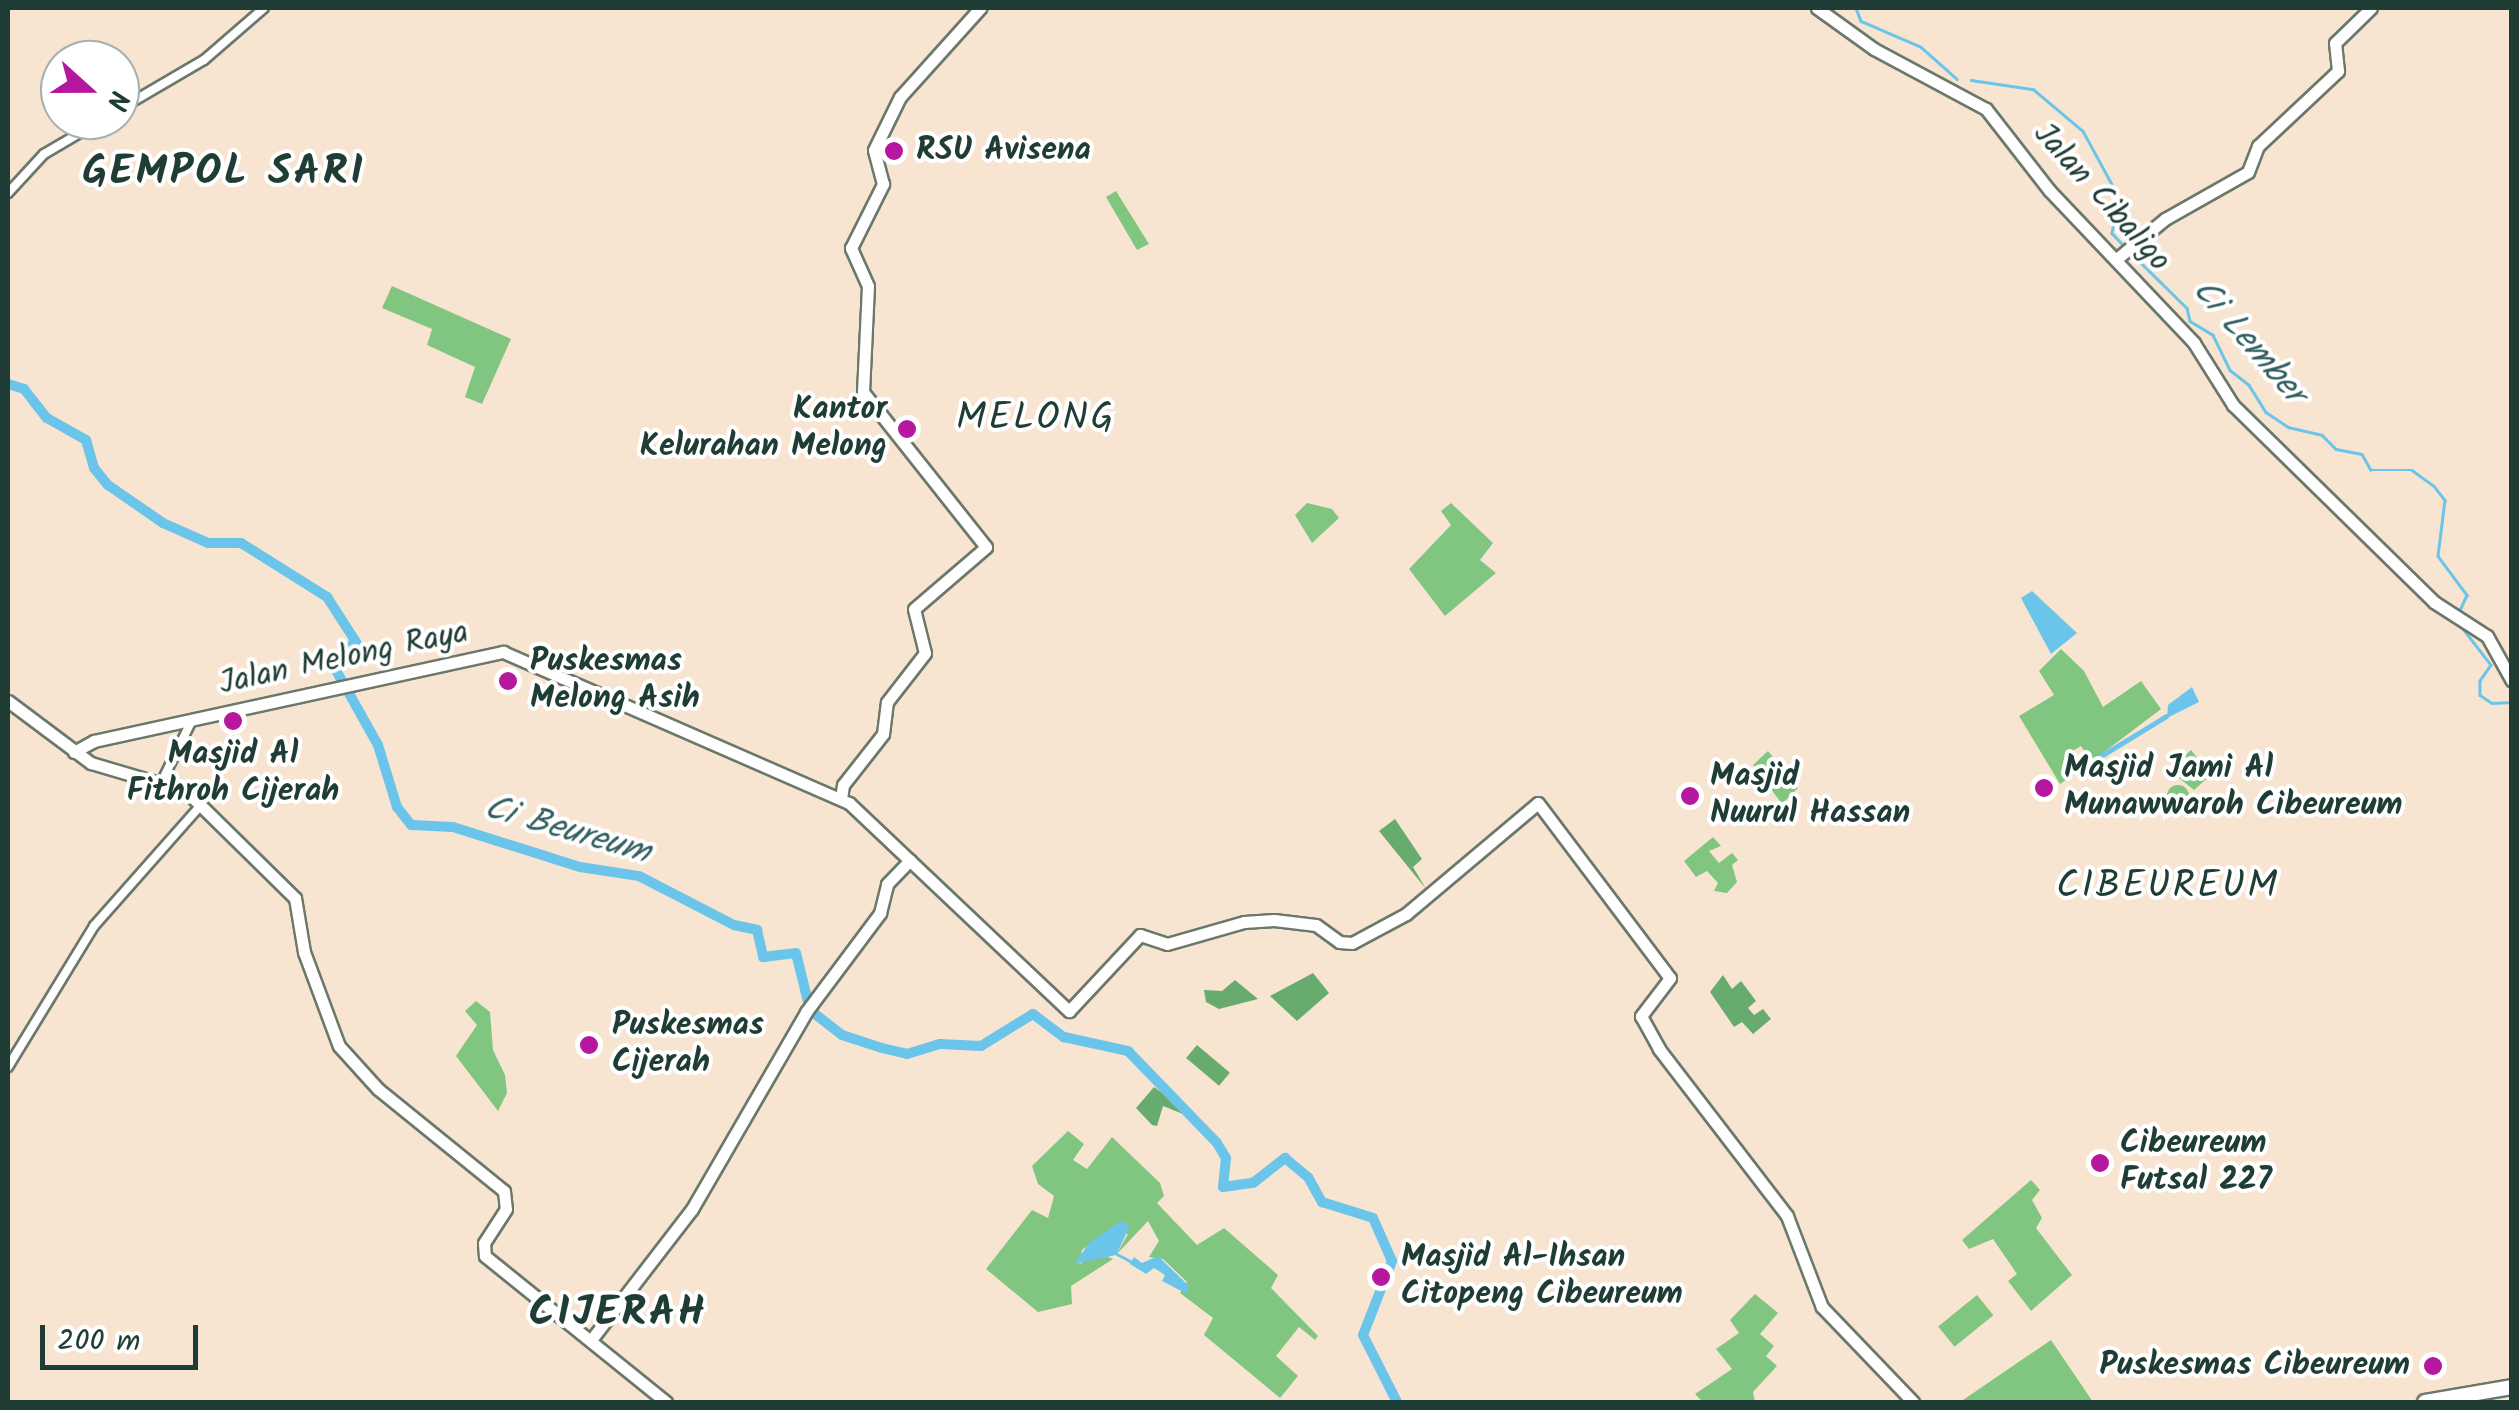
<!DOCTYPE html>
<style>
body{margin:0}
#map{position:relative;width:2519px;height:1410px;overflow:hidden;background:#f8e5d1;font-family:Kalam,sans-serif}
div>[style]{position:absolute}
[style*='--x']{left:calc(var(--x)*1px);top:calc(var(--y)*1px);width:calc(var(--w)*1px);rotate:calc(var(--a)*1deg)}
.green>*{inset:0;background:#80c681;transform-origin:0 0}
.round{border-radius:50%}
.forest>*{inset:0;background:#68ab6f;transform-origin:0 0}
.water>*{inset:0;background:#6bc4e9}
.stream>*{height:2.5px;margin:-1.25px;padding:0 1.25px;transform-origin:1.25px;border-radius:1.25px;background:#6bc4e9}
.canal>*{height:5px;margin:-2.5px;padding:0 2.5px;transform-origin:2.5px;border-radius:2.5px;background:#6bc4e9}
.river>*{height:10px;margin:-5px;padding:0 5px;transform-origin:5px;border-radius:5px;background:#6bc4e9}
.roads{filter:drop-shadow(2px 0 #6b786b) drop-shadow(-2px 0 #6b786b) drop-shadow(0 2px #6b786b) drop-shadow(0 -2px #6b786b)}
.minor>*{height:8px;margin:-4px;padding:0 4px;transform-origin:4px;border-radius:4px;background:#fff}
.major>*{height:11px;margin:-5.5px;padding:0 5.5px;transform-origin:5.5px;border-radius:5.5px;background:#fff}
.highway>*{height:14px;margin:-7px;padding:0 7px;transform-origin:7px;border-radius:7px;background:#fff}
.dots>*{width:28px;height:28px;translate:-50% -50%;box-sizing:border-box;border:5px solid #fff;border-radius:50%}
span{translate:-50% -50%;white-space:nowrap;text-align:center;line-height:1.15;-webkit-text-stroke:8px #fff;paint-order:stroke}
.poi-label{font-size:32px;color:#1f3d34;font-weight:700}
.left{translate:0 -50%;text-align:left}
.right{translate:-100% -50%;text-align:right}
.street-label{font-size:32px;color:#1f3d34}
.water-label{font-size:35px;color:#325f61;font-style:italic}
.quarter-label{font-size:38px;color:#1f3d34;letter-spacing:2.5px}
.district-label{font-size:42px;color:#1f3d34;font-weight:700;letter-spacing:2.5px}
.frame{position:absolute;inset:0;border:10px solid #1f3d34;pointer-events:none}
.north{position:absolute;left:40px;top:40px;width:100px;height:100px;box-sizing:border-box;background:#fff;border:2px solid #a5b1ae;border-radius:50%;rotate:111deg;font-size:28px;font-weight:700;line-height:40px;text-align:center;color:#1f3d34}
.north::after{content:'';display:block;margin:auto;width:35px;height:45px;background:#b5179e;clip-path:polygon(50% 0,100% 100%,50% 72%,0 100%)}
.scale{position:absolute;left:40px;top:1325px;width:158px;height:45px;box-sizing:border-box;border:5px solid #1f3d34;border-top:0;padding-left:12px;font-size:30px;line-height:35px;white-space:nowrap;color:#1f3d34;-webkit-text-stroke:8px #fff;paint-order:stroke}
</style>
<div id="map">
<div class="green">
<i style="clip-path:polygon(1116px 191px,1149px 244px,1137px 250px,1106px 197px)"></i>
<i style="clip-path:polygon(392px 286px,511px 339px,482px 404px,465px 397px,475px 367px,427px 345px,432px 329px,382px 308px)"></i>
<i style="clip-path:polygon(1307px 503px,1332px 509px,1339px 518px,1312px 543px,1295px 515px)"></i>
<i style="clip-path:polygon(1451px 503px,1493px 543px,1480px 560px,1496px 573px,1445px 616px,1409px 569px,1451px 525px,1441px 511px)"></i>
<i style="clip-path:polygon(2061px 649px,2084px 671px,2103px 707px,2141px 681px,2161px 709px,2091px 762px,2081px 746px,2071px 752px,2081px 770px,2060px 784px,2019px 716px,2054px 695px,2039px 671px)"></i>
<i style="clip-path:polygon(2191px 750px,2211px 775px,2194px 790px,2169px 770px)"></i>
<i style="clip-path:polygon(1768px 751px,1798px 788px,1782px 804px,1753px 765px)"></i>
<i class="round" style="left:2167px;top:785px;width:22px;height:22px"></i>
<i style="clip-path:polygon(1713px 837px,1721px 846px,1709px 851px,1719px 863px,1732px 853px,1738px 860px,1732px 865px,1737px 882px,1727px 893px,1714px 891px,1718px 883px,1707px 871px,1696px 877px,1684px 861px)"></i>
<i style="clip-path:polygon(476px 1001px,490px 1012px,493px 1050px,505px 1075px,507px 1093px,498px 1111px,456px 1056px,477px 1025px,465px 1011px)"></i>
<i style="clip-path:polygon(1068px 1131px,1084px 1144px,1073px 1160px,1087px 1169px,1112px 1137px,1160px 1183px,1164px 1196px,1157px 1203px,1197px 1245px,1224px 1228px,1278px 1275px,1271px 1288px,1318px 1336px,1315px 1340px,1299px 1327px,1276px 1356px,1298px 1376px,1280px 1398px,1204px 1335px,1213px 1318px,1180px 1293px,1187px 1282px,1163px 1259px,1149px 1257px,1159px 1241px,1148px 1221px,1116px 1255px,1128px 1234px,1105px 1232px,1082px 1250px,1079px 1264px,1101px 1254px,1113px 1259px,1071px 1286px,1072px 1304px,1038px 1312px,986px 1269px,1032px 1210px,1048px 1218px,1054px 1196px,1038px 1184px,1032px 1166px)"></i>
<i style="clip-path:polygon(2031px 1180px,2040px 1190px,2032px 1200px,2042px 1218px,2036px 1228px,2072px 1275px,2031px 1311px,2008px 1281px,2017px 1274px,1993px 1239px,1969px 1249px,1962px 1240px)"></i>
<i style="clip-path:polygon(1755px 1294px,1778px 1313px,1760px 1334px,1774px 1346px,1766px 1356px,1777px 1366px,1753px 1392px,1755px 1402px,1703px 1402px,1695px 1394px,1732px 1369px,1716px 1349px,1739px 1333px,1730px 1320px)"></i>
<i style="left:1977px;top:1295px;width:26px;height:50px;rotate:51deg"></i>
<i style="clip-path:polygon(2051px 1340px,2093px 1402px,1960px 1402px)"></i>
</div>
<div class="forest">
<i style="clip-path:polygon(1395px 819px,1422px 859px,1413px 867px,1426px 889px,1379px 831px)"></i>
<i style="clip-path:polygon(1313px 973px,1329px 993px,1297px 1021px,1270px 996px)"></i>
<i style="clip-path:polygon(1723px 975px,1732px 989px,1741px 981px,1756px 1001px,1748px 1008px,1754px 1015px,1763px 1009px,1771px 1019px,1753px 1034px,1742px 1022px,1734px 1027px,1710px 992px)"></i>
<i style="clip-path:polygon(1235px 980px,1258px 999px,1219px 1009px,1206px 1002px,1204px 990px,1222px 991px)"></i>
<i style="left:1197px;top:1045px;width:43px;height:17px;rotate:40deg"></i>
<i style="clip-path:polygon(1154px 1087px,1183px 1108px,1188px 1116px,1163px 1106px,1157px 1126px,1152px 1125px,1136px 1108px)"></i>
</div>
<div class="water">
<i style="clip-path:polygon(2032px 591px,2077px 633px,2051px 654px,2021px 598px)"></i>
<i style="clip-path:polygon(2192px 687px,2199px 702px,2167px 718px,2168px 705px)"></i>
<i style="clip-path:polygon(1121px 1221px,1130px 1226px,1116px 1255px,1074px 1264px,1090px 1242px)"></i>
<i style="clip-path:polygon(1158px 1256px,1189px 1286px,1187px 1294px,1162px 1281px,1165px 1275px,1154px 1268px,1146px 1274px,1130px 1264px,1134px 1257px,1142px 1263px)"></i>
</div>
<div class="stream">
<i style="--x:1856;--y:8;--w:14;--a:69"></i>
<i style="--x:1861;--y:21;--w:65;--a:23.4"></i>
<i style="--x:1921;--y:47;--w:48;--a:41.6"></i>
<i style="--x:1971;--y:80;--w:63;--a:8.3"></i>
<i style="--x:2033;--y:89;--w:65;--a:40"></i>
<i style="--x:2083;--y:131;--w:75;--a:61.4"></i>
<i style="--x:2119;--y:197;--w:37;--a:101"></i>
<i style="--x:2112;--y:233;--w:19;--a:47"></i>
<i style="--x:2131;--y:253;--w:78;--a:44.5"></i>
<i style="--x:2187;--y:308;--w:13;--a:77"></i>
<i style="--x:2190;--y:321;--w:27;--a:31"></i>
<i style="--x:2213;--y:335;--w:39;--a:64"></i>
<i style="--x:2230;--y:370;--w:24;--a:38"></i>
<i style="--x:2249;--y:385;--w:32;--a:58"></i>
<i style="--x:2266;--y:412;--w:27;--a:34"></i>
<i style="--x:2288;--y:427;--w:35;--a:13"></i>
<i style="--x:2322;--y:435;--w:20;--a:45"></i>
<i style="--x:2336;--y:449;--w:26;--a:11"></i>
<i style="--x:2362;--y:454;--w:18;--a:61"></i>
<i style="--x:2371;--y:470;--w:41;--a:0"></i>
<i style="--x:2412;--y:470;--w:27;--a:36"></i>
<i style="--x:2434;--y:486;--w:18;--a:52"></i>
<i style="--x:2445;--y:500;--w:56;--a:97.1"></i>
<i style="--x:2438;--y:556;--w:49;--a:53.4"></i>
<i style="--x:2467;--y:595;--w:20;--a:114"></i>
<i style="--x:2461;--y:626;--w:49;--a:52.4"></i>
<i style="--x:2491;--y:665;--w:19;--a:125"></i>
<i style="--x:2480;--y:681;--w:14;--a:90"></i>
<i style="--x:2480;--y:695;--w:14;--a:34"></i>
<i style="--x:2492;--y:703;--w:20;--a:-3"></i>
<i style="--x:1117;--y:1254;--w:15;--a:28"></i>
</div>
<div class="canal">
<i style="--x:2091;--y:762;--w:88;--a:-31.5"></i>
</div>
<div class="river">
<i style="--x:8;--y:384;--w:17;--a:17"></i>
<i style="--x:24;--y:389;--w:37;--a:52"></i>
<i style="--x:47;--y:418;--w:45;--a:29.4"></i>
<i style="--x:86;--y:440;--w:29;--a:74"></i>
<i style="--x:94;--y:468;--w:22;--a:51"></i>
<i style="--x:108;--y:485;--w:67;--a:34.6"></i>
<i style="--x:163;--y:523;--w:49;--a:24"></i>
<i style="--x:208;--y:543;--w:33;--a:0"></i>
<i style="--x:241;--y:543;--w:102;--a:32.1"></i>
<i style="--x:327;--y:597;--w:54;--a:57.2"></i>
<i style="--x:356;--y:642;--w:26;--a:141"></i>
<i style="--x:336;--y:658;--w:14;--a:86"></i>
<i style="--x:337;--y:672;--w:84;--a:60.7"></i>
<i style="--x:378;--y:745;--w:65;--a:73"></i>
<i style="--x:397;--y:807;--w:23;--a:52"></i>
<i style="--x:411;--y:825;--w:42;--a:2.7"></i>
<i style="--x:453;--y:827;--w:133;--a:17.5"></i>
<i style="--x:580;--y:867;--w:60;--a:8.7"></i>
<i style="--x:639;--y:876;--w:107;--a:27.3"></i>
<i style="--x:734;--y:925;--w:24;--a:12"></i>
<i style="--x:757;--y:930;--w:28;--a:77"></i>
<i style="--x:763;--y:957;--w:33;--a:-7"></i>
<i style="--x:796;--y:953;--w:59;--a:76.2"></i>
<i style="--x:810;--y:1010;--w:41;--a:38"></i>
<i style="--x:842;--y:1035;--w:42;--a:18"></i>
<i style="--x:882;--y:1048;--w:26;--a:13"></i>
<i style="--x:907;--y:1054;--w:34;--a:-17"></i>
<i style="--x:940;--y:1044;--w:41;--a:2.8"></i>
<i style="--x:981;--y:1046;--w:61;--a:-31.6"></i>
<i style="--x:1033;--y:1014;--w:39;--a:37"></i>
<i style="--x:1064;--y:1037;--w:66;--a:12.3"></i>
<i style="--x:1128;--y:1051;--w:128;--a:45.9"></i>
<i style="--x:1217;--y:1143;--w:17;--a:59"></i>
<i style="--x:1226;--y:1158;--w:29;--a:96"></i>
<i style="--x:1223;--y:1187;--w:30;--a:-8"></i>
<i style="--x:1253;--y:1183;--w:41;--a:-38"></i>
<i style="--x:1285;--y:1158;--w:30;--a:40"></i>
<i style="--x:1308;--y:1177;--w:29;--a:61"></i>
<i style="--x:1322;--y:1202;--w:53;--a:17.4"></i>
<i style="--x:1373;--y:1218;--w:47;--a:66.2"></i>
<i style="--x:1392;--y:1261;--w:79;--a:111.4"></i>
<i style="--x:1363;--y:1335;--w:75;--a:63.1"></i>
</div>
<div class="roads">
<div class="minor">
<i style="--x:120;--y:109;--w:97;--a:-30.3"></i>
<i style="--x:204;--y:60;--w:79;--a:-40.9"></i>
<i style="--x:8;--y:193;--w:53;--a:-47.3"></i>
<i style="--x:44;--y:154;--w:67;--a:-30.4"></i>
<i style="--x:162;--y:781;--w:68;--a:-63.8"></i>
<i style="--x:8;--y:1067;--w:165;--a:-58.6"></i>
<i style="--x:94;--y:926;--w:162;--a:-48.5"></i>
</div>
<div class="major">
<i style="--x:1817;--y:8;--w:70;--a:35.7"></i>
<i style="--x:1874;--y:49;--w:127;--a:28.2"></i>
<i style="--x:1986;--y:109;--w:103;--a:52.1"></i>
<i style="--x:2049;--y:190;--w:211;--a:46.5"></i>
<i style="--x:2194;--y:343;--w:73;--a:57.8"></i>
<i style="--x:2233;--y:405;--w:281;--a:44.4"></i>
<i style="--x:2434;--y:602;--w:63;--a:32.7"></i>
<i style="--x:2487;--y:636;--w:51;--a:60.9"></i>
<i style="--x:2119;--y:257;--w:60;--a:-39.6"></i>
<i style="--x:2165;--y:219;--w:95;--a:-29.5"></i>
<i style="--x:2248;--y:172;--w:28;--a:-69"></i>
<i style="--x:2258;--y:146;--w:110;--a:-43.2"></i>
<i style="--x:2338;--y:71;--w:28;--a:-96"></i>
<i style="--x:2335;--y:43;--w:50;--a:-44.2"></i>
<i style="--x:8;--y:701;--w:104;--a:36.8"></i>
<i style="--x:91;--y:763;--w:99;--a:16.4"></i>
<i style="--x:186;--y:791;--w:153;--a:44.5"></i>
<i style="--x:295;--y:898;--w:55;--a:80.5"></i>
<i style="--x:304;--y:952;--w:100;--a:69.6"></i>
<i style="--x:339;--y:1046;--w:58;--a:47.8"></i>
<i style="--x:378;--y:1089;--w:162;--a:39"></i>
<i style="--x:504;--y:1191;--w:18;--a:84"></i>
<i style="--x:506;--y:1209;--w:40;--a:122.9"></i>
<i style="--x:484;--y:1243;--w:13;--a:86"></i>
<i style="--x:485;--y:1256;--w:233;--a:38.9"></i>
<i style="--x:74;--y:752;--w:23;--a:-29"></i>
<i style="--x:94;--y:741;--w:419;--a:-12.3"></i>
<i style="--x:503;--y:652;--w:378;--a:23.6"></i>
<i style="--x:849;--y:803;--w:303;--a:43.4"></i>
<i style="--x:1069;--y:1011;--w:104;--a:-46.9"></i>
<i style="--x:1140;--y:935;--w:28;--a:18"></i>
<i style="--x:1167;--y:944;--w:80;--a:-15.9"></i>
<i style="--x:1244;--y:922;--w:30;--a:-4"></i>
<i style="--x:1274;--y:920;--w:42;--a:6.8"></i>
<i style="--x:1316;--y:925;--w:29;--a:36"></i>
<i style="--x:1339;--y:942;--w:13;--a:4"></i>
<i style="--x:1352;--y:943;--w:61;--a:-28.2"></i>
<i style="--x:1406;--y:914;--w:172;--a:-40.1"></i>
<i style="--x:1538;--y:803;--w:219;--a:53"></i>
<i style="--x:1670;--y:978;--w:48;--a:127.3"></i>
<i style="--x:1641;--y:1016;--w:38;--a:61"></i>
<i style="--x:1659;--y:1049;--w:210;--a:52.5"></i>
<i style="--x:1787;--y:1216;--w:97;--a:69"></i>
<i style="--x:1822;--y:1307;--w:132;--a:46.2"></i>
<i style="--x:841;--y:799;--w:14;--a:-82"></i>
<i style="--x:843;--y:785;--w:65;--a:-51.9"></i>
<i style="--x:883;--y:734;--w:32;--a:-83"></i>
<i style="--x:887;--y:702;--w:62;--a:-52.2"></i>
<i style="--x:925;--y:653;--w:45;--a:-104"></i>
<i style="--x:914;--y:609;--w:95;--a:-40.7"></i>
<i style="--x:986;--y:547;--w:198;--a:-128.4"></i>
<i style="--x:863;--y:392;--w:106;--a:-87.3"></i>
<i style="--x:868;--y:286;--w:42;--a:-114.1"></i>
<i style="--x:851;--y:248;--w:72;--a:-63.4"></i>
<i style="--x:883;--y:184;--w:35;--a:-105"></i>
<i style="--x:874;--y:150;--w:59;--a:-63.9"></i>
<i style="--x:900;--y:97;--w:120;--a:-48"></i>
<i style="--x:591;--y:1340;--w:165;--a:-52.4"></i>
<i style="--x:692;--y:1209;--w:228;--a:-59.9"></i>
<i style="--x:806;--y:1012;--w:124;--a:-53.2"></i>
<i style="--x:880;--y:913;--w:30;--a:-76"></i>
<i style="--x:887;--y:884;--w:33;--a:-46"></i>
</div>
<div class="highway">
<i style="--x:2425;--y:1402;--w:88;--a:-9.8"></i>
</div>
</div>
<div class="dots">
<i style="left:894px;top:151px;background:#b5179e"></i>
<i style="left:907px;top:429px;background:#b5179e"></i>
<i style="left:508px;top:681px;background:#b5179e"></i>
<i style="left:233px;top:721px;background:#b5179e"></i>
<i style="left:2044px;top:788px;background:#b5179e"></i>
<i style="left:1690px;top:796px;background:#b5179e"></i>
<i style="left:589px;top:1045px;background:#b5179e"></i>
<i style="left:2100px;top:1163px;background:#b5179e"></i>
<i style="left:1381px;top:1277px;background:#b5179e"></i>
<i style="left:2433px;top:1366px;background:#b5179e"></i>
</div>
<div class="poi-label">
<span class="left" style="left:916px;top:151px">RSU Avisena</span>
<span class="right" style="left:887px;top:429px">Kantor<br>Kelurahan Melong</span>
<span class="left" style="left:530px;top:681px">Puskesmas<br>Melong Asih</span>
<span style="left:233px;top:774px">Masjid Al<br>Fithroh Cijerah</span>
<span class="left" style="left:2064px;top:788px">Masjid Jami Al<br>Munawwaroh Cibeureum</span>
<span class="left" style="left:1710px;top:796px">Masjid<br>Nuurul Hassan</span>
<span class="left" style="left:612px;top:1045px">Puskesmas<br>Cijerah</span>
<span class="left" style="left:2120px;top:1163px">Cibeureum<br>Futsal 227</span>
<span class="left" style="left:1401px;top:1277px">Masjid Al-Ihsan<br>Citopeng Cibeureum</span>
<span class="right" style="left:2410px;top:1366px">Puskesmas Cibeureum</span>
</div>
<div class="street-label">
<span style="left:2101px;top:198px;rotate:48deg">Jalan Cibaligo</span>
<span style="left:344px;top:659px;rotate:-12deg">Jalan Melong Raya</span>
</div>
<div class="water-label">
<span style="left:2248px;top:342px;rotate:49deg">Ci Lember</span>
<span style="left:567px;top:831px;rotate:16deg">Ci Beureum</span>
</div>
<div class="quarter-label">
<span style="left:1036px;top:420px">MELONG</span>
<span style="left:2168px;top:888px">CIBEUREUM</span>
</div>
<div class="district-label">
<span style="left:224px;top:173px">GEMPOL SARI</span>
<span style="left:618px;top:1314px">CIJERAH</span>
</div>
<div class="frame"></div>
<div class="north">N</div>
<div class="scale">200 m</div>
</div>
